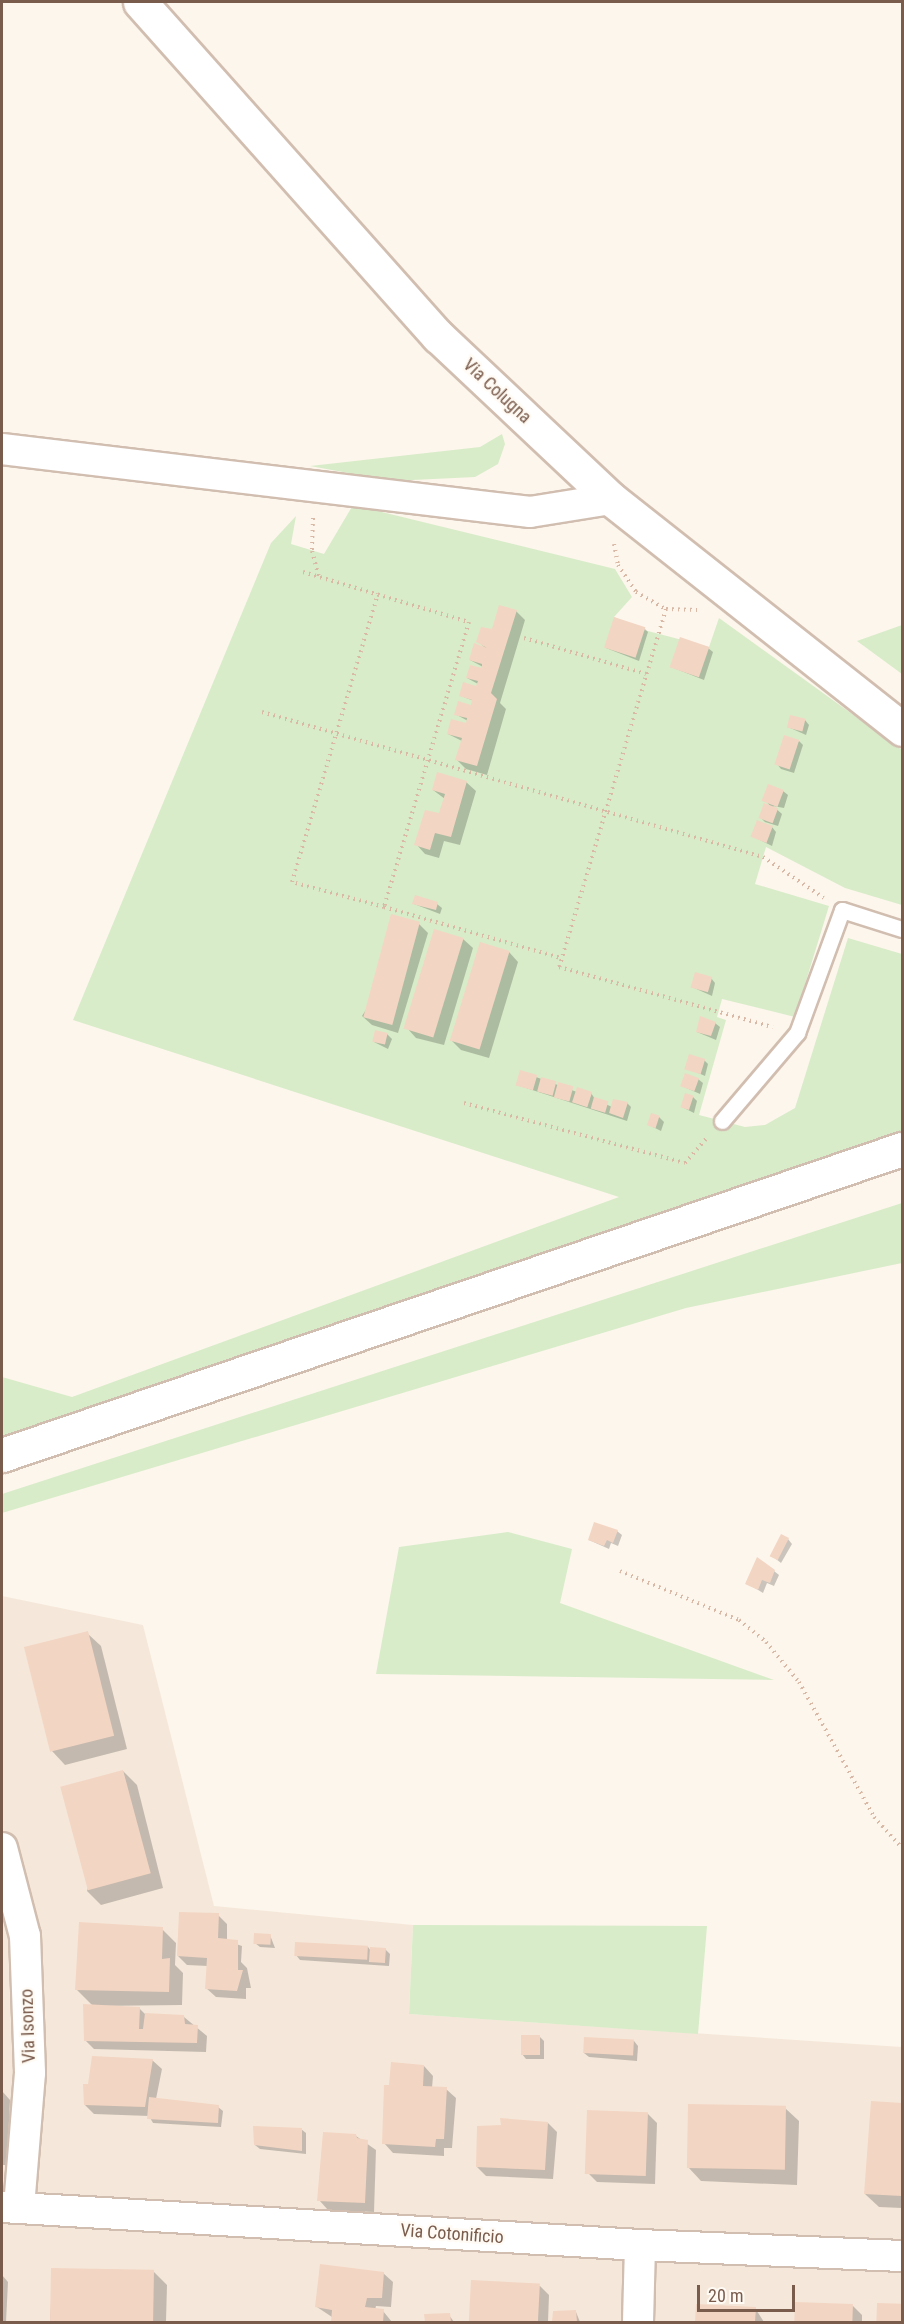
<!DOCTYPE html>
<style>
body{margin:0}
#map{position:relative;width:904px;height:2324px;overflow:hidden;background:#fdf6ec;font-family:"Roboto Condensed",sans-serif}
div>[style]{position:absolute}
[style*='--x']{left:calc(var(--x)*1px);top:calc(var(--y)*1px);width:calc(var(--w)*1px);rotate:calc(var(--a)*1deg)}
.residential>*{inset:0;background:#f5e8da}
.green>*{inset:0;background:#d8ecc9}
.shadow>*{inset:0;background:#0003}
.building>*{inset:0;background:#f3d5c3;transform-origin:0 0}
.path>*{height:4px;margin-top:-2px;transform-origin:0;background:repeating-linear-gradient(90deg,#d9b8a5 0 1.5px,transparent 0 6px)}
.roads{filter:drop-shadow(2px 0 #d1beb0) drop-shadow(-2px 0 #d1beb0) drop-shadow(0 2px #d1beb0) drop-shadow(0 -2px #d1beb0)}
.lane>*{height:15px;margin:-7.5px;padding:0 7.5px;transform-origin:7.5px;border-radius:7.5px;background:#fff}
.street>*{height:30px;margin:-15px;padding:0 15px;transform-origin:15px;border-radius:15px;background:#fff}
.secondary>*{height:33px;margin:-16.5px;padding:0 16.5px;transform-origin:16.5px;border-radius:16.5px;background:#fff}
span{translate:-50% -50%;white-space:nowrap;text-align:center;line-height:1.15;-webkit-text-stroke:4.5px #fffaf3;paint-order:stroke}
.street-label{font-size:18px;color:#7a5c4d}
.frame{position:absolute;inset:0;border:3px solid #7a5c4d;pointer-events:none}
.scale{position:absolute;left:697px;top:2285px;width:98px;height:27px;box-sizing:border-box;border:3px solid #7a5c4d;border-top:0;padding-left:8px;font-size:18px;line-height:21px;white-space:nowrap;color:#7a5c4d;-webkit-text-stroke:4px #fffaf3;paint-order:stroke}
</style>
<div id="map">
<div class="residential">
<i style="clip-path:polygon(2px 1596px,143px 1625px,214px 1906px,413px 1925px,409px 2014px,902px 2047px,902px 2322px,2px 2322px)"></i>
</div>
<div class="green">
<i style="clip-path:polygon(502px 434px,505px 444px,498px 464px,475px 477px,392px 481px,310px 466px,480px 447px)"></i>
<i style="clip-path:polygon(353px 505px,615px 569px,632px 597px,614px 617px,644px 630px,709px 647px,719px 618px,902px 750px,902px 905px,845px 888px,766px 847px,755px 884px,829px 906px,795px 1017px,722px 999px,717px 1017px,726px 1020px,699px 1115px,745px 1127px,765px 1125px,795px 1108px,848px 938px,902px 954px,902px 1137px,2px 1442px,2px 1377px,72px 1397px,619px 1197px,73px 1020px,271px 543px,296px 516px,291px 544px,324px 554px)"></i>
<i style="clip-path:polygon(902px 625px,902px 674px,857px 641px)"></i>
<i style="clip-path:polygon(902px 1203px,902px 1263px,686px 1308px,2px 1513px,2px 1494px)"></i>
<i style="clip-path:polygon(508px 1532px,572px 1549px,560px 1603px,774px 1680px,376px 1674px,399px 1547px)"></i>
<i style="clip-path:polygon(413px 1925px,707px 1926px,698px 2034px,409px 2014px)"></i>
</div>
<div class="shadow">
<i style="clip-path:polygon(516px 611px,525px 620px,500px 703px,506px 709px,487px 775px,466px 769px,457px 760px,462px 741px,448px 734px,467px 725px,468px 721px,455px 714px,472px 707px,474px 701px,461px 696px,477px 688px,478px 684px,467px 678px,483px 667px,470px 660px,485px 648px,478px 641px)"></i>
<i style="clip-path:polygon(644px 628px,648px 632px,639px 661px,606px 648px)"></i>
<i style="clip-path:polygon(708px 648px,713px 652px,704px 680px,671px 667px)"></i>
<i style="clip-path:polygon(805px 720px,809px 725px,806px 735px,788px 727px)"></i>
<i style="clip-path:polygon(799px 741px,803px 745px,794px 773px,781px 769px,777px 764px)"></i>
<i style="clip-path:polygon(466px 782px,476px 791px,460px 845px,444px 841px,439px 858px,425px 854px,416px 844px,440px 815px,445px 799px,433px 790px)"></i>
<i style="clip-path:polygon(783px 791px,788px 795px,784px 808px,773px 806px,782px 814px,778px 826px,765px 822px,761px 818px,772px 808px,765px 800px)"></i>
<i style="clip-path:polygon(772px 827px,776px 832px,772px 846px,754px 837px)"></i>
<i style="clip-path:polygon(414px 904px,437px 904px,442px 908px,440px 914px)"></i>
<i style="clip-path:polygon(419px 924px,428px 933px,398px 1033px,372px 1025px,362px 1016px)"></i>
<i style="clip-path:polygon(463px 939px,473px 948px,444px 1045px,416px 1038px,407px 1028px)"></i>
<i style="clip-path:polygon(509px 952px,518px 962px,489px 1058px,461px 1050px,452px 1041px)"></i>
<i style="clip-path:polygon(711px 978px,715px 983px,712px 996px,692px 987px)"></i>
<i style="clip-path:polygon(715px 1023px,720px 1027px,716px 1040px,697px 1032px)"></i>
<i style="clip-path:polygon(387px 1034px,392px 1039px,388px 1049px,374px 1042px)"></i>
<i style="clip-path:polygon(704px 1060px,708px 1064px,705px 1076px,687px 1068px)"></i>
<i style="clip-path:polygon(536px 1077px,577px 1092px,591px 1093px,595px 1099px,612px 1107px,627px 1103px,631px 1107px,627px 1121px,517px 1085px)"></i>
<i style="clip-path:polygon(698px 1079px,703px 1083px,700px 1094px,682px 1086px)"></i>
<i style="clip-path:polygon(693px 1097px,697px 1101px,694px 1113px,682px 1107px)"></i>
<i style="clip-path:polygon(659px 1117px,664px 1122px,661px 1131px,649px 1125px)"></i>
<i style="clip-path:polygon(617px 1531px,622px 1535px,618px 1546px,611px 1543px,609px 1549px,589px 1540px)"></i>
<i style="clip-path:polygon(788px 1539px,792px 1544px,781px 1563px,771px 1555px)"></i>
<i style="clip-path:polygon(774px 1571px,779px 1575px,774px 1586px,767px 1583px,763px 1593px,747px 1583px)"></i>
<i style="clip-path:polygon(87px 1633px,101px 1646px,127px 1749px,65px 1765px,52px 1751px)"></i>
<i style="clip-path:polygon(123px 1771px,137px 1785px,163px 1888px,101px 1905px,87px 1891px)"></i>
<i style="clip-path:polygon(218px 1915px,227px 1924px,227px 1941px,242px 1946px,241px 1962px,247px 1968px,251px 1988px,246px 1988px,246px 1999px,216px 1997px,206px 1988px,208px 1966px,187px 1965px,178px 1956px)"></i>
<i style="clip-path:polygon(162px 1929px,176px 1943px,175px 1965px,183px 1973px,182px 2005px,95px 2006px,139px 2008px,146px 2015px,184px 2017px,207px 2036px,206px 2052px,94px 2049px,85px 2040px,93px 2006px,77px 1990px)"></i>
<i style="clip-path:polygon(270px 1935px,275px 1948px,260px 1947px,255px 1943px)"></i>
<i style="clip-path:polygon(368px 1947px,371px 1951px,385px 1949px,390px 1954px,389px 1966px,300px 1960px,296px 1955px)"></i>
<i style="clip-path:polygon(540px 2037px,544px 2041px,544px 2059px,526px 2059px,522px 2054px)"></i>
<i style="clip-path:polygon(634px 2041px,638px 2046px,637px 2061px,589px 2057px,584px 2053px)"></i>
<i style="clip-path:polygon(152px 2060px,162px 2069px,156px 2099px,218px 2107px,223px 2111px,221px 2127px,153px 2123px,149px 2116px,94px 2114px,85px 2105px,89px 2085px)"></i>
<i style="clip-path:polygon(424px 2066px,433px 2076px,432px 2088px,446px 2089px,456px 2098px,452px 2148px,444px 2148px,444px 2156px,393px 2153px,384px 2143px,391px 2086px)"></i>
<i style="clip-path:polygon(2px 2091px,10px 2100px,7px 2165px,2px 2165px)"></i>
<i style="clip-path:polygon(872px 2102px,902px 2104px,902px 2208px,879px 2207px,865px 2194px)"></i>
<i style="clip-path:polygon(785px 2108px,799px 2121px,797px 2185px,701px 2181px,688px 2167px)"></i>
<i style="clip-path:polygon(647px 2113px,657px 2123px,655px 2184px,597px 2182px,588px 2173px)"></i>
<i style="clip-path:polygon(548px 2123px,557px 2132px,553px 2179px,486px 2176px,477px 2167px)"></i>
<i style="clip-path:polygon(301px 2129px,306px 2133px,306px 2154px,260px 2149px,255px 2145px)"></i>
<i style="clip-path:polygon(356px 2136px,376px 2150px,374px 2212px,328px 2210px,319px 2200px)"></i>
<i style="clip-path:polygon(53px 2269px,153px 2271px,167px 2285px,166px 2322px,50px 2322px)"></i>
<i style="clip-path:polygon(383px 2273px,393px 2282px,391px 2307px,376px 2306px,375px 2310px,383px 2311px,392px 2322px,332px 2322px,332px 2317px,317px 2307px)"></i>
<i style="clip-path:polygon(2px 2275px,8px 2282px,6px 2322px,2px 2322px)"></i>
<i style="clip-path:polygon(473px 2282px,540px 2286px,549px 2295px,548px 2322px,471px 2322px)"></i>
<i style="clip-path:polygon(796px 2304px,853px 2306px,862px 2315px,862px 2322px,795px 2322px)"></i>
<i style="clip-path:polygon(878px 2304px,902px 2306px,902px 2322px,877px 2322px)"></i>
<i style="clip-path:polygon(698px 2305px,755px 2308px,764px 2322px,697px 2322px)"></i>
<i style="clip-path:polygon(554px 2312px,576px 2312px,580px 2322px,554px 2322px)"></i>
<i style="clip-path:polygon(449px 2315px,454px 2322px,426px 2322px,426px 2316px)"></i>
</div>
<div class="building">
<i style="clip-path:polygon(499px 605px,517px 610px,491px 693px,497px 699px,477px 766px,455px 760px,462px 738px,447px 734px,451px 719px,466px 723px,467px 718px,454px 715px,458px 701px,471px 705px,472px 700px,459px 696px,463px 682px,476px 686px,478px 681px,466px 678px,470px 665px,482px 668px,482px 664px,469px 660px,474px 643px,487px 648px,476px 642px,481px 627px,492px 629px)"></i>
<i style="left:614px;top:617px;width:33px;height:32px;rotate:18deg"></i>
<i style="left:680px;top:637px;width:31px;height:32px;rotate:19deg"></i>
<i style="left:790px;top:715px;width:16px;height:13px;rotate:14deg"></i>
<i style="left:784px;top:735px;width:16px;height:31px;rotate:18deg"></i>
<i style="clip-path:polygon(437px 772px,467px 781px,451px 837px,435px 833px,430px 850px,414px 845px,425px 810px,439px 813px,445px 794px,432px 790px)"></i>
<i style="left:768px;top:784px;width:17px;height:18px;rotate:21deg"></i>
<i style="left:764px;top:803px;width:15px;height:16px;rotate:20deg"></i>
<i style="left:757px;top:820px;width:17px;height:18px;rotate:21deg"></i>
<i style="clip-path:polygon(415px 895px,438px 902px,436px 910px,412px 904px)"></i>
<i style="left:391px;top:914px;width:30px;height:107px;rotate:15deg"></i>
<i style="left:434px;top:929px;width:31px;height:104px;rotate:17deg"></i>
<i style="left:480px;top:942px;width:31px;height:103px;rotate:17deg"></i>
<i style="left:695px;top:972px;width:18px;height:16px;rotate:16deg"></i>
<i style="clip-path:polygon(700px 1016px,716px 1022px,711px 1036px,696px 1032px)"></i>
<i style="left:375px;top:1030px;width:13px;height:12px;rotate:13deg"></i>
<i style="left:689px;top:1054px;width:17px;height:16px;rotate:17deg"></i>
<i style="left:520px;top:1070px;width:18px;height:16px;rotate:16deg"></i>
<i style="left:685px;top:1073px;width:15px;height:14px;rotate:20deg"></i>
<i style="left:541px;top:1077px;width:16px;height:15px;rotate:15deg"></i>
<i style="left:558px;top:1082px;width:16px;height:16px;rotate:15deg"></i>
<i style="left:577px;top:1087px;width:16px;height:16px;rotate:18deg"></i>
<i style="left:685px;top:1093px;width:9px;height:15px;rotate:18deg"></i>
<i style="left:594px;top:1097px;width:15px;height:12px;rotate:16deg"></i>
<i style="clip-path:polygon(613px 1099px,628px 1102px,623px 1118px,609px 1113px)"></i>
<i style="left:651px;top:1113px;width:9px;height:13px;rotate:18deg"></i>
<i style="clip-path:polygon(594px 1522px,618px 1530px,613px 1543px,607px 1540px,604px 1546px,588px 1540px)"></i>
<i style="left:781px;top:1534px;width:9px;height:25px;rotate:27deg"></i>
<i style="clip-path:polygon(757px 1557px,775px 1570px,770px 1583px,762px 1580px,758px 1590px,745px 1584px)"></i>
<i style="left:88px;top:1631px;width:108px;height:66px;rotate:76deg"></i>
<i style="left:123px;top:1770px;width:107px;height:65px;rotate:75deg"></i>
<i style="clip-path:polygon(179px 1912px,219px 1913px,218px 1938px,238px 1940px,238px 1970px,243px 1970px,237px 1991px,205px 1989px,207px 1958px,177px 1956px)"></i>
<i style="clip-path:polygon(79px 1922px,163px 1927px,162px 1959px,170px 1958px,169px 1992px,75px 1990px)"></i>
<i style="left:254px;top:1933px;width:17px;height:11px;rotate:3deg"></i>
<i style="left:295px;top:1942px;width:73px;height:14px;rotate:3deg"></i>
<i style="left:370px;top:1947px;width:16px;height:15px;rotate:4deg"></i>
<i style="clip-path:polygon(83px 2004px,140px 2007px,139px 2029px,143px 2029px,145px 2013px,184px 2015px,185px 2024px,198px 2025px,197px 2043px,84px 2041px)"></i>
<i style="left:521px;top:2035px;width:19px;height:20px"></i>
<i style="left:584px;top:2037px;width:50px;height:16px;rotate:3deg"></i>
<i style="clip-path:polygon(92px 2056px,153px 2059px,145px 2107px,84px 2105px,83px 2084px,88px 2084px)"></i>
<i style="clip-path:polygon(391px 2062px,424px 2065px,423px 2086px,447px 2087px,444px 2139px,436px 2139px,435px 2147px,382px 2144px,384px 2085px,389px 2085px)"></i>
<i style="clip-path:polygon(149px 2097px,219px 2105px,218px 2123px,147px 2119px)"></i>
<i style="clip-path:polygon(871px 2101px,902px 2103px,902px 2196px,864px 2194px)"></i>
<i style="left:688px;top:2104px;width:98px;height:64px;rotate:1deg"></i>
<i style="left:587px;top:2110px;width:61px;height:64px;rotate:2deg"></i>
<i style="clip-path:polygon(500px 2118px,548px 2122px,545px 2170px,476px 2167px,477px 2126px,501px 2125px)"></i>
<i style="clip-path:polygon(253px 2126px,302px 2128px,302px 2151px,254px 2145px)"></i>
<i style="clip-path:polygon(323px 2132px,356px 2134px,357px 2138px,368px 2140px,365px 2203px,317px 2201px)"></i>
<i style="clip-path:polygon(320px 2264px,384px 2272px,382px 2298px,367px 2298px,365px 2307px,384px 2309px,383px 2322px,331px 2322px,332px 2310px,315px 2307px)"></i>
<i style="left:51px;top:2268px;width:103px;height:54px;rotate:1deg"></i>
<i style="left:471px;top:2280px;width:69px;height:42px;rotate:3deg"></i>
<i style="left:795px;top:2302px;width:58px;height:20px;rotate:2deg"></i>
<i style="left:877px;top:2303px;width:25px;height:19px;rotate:2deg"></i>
<i style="clip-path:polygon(696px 2304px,756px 2307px,755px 2322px,695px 2322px)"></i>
<i style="clip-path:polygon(576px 2310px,577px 2322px,552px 2322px,553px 2311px)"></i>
<i style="clip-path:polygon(450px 2313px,451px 2322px,425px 2322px,424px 2314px)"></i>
</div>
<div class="path">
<i style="--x:313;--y:518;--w:33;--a:92"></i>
<i style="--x:312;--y:551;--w:27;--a:75"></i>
<i style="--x:614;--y:544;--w:21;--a:79"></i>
<i style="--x:618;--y:565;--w:32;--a:56"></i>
<i style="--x:636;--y:592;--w:34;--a:30"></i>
<i style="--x:666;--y:609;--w:31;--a:2"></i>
<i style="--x:303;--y:572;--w:173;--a:16.8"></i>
<i style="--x:469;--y:622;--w:297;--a:106.6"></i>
<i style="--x:384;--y:907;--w:95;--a:-164.8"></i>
<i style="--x:292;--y:882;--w:301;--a:-73.4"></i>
<i style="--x:666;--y:609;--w:374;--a:106.6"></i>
<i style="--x:559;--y:967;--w:222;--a:15.7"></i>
<i style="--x:524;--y:638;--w:127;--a:16.4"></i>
<i style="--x:262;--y:712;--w:522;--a:16.14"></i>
<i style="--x:763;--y:857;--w:73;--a:33.9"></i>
<i style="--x:384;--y:907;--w:184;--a:16.1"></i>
<i style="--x:464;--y:1103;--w:229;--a:15.2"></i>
<i style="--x:685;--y:1163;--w:35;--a:-49"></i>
<i style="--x:620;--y:1571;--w:129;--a:22.4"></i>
<i style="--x:739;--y:1620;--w:35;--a:39"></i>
<i style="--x:766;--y:1642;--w:52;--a:50.5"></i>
<i style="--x:799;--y:1682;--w:154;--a:60.9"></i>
<i style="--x:874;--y:1817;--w:42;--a:47.9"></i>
</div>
<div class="roads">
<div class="lane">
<i style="--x:722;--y:1121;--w:116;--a:-49.6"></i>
<i style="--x:797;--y:1033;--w:131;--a:-69.9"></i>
<i style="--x:842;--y:910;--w:63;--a:17.6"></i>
</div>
<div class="street">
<i style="--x:2;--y:449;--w:532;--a:6.8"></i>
<i style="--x:530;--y:512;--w:82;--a:-9.1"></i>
<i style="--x:2;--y:1848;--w:91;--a:75.4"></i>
<i style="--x:25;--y:1936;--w:137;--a:87.9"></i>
<i style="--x:30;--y:2073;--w:134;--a:94.7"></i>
<i style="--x:2;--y:2207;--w:639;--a:3.41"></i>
<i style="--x:640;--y:2245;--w:262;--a:2.4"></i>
<i style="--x:638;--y:2322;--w:77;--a:-88.5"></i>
</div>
<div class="secondary">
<i style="--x:140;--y:2;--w:448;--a:48.3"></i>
<i style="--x:438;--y:336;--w:238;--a:43.3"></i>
<i style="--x:611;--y:499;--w:371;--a:38.3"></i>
<i style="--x:2;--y:1455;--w:951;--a:-18.78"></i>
</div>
</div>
<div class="street-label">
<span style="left:497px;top:391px;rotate:43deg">Via Colugna</span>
<span style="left:28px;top:2026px;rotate:-92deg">Via Isonzo</span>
<span style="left:452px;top:2234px;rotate:4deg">Via Cotonificio</span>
</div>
<div class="frame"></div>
<div class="scale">20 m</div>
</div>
